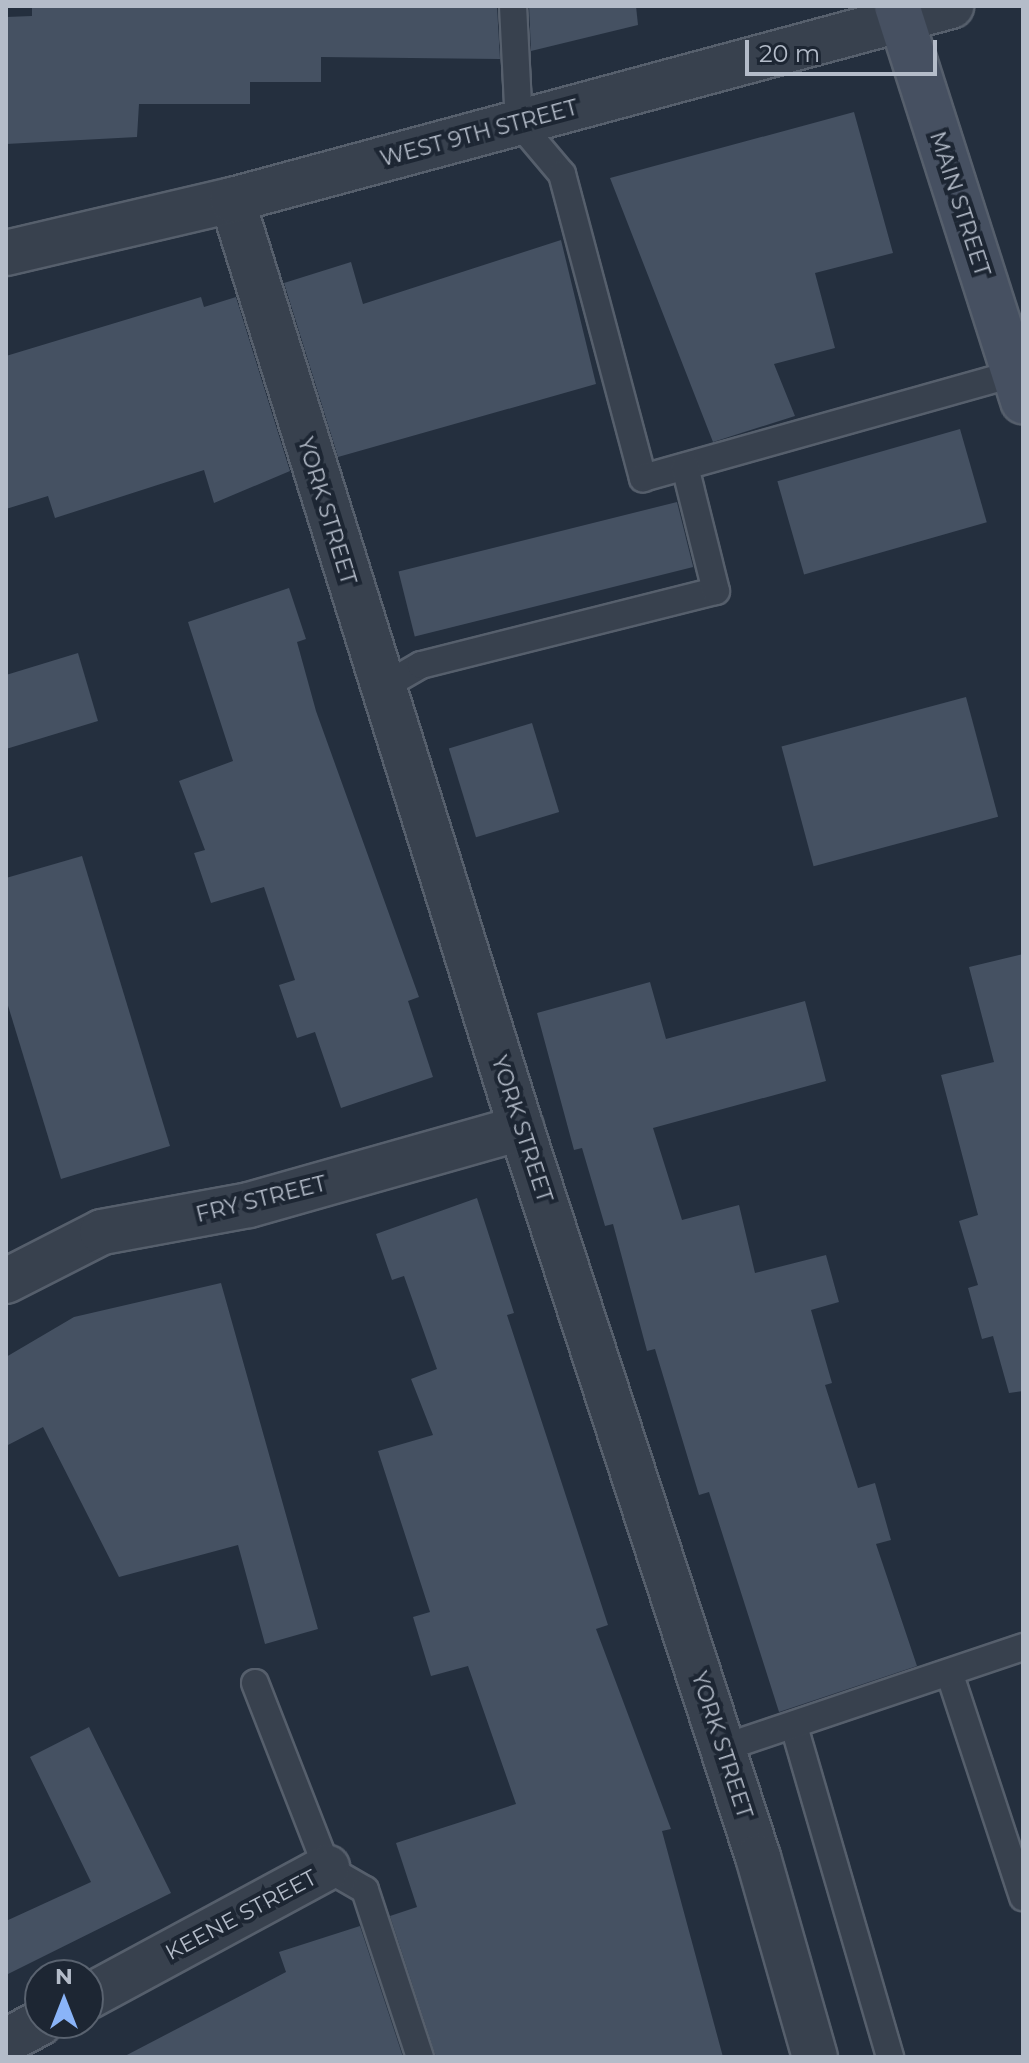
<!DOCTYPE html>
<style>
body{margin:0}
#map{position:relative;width:1029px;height:2063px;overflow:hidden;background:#242f3e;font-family:Montserrat,sans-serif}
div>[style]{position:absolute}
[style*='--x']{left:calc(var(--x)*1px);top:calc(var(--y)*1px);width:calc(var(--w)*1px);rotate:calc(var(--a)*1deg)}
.building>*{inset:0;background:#455162;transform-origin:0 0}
.roads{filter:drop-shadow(2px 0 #565f6c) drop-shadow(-2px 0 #565f6c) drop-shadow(0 2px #565f6c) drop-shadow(0 -2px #565f6c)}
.service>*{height:26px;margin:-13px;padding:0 13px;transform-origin:13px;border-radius:13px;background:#38414e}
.minor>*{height:44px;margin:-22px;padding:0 22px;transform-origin:22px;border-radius:22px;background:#38414e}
.tertiary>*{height:44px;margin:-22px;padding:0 22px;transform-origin:22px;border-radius:22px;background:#38414e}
.secondary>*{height:44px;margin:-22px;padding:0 22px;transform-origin:22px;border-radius:22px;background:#465061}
span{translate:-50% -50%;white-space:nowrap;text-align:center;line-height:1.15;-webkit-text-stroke:8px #1d2633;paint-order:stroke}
.street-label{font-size:22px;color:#b4bcc9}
.frame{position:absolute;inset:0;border:8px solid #b4bcc9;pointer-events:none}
.north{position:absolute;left:24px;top:1959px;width:80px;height:80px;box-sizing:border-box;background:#1d2633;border:2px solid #59626f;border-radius:50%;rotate:0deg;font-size:22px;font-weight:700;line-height:32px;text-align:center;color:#b4bcc9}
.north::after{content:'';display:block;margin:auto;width:28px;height:36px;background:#8ab4f8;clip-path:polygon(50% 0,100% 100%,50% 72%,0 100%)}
.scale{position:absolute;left:745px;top:40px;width:192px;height:36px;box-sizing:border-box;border:4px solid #b4bcc9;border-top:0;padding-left:10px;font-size:24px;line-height:28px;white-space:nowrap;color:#b4bcc9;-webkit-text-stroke:6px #1d2633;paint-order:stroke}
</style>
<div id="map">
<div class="building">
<i style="clip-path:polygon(32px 6px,497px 6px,500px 59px,321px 57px,321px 82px,250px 82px,250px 104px,139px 104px,137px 137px,6px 144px,6px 17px,32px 16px)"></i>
<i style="clip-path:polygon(529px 6px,636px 6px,638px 25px,531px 51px)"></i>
<i style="clip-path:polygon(854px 112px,893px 253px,815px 273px,835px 348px,774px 364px,795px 416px,713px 442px,610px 178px)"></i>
<i style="clip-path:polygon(561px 240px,596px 384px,338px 457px,284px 283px,351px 262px,363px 304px)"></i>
<i style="clip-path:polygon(201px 297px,204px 307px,236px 297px,290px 471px,214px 503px,204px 470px,55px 518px,48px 496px,6px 509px,6px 356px)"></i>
<i style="left:960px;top:429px;width:97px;height:190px;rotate:74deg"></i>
<i style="left:677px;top:502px;width:67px;height:287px;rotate:76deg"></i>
<i style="clip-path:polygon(289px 588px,306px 639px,297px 642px,316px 711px,419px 997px,408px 1001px,433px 1077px,341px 1108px,315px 1032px,297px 1038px,279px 985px,295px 980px,264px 887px,211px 903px,194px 853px,205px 850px,179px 781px,233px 761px,188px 622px)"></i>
<i style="clip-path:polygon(78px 653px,98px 721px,6px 749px,6px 675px)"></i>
<i style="left:966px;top:697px;width:124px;height:191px;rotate:75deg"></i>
<i style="left:532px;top:723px;width:93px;height:87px;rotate:73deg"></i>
<i style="clip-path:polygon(82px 856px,170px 1146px,61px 1179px,6px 999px,6px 878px)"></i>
<i style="clip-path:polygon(1023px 954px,1023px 1391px,1009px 1393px,993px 1336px,982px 1339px,968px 1288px,978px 1285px,959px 1221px,978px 1215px,941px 1075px,994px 1062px,969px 967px)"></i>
<i style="clip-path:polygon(650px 982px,666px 1039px,805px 1001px,826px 1081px,653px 1128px,682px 1220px,739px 1205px,755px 1273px,826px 1255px,839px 1302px,811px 1310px,832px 1383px,825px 1385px,858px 1488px,875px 1483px,891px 1540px,876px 1544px,917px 1666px,779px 1712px,709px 1492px,699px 1495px,655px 1349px,647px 1351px,613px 1224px,605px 1226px,582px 1148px,574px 1150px,537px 1013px)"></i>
<i style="clip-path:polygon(477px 1198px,514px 1313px,507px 1315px,608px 1625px,596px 1629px,671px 1829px,662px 1831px,723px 2057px,436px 2057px,390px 1916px,417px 1907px,396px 1843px,516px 1804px,468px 1666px,431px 1676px,413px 1617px,430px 1612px,378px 1451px,433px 1435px,411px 1379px,437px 1369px,404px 1276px,392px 1280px,376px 1234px)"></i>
<i style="clip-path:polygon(221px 1283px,318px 1629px,265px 1644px,238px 1545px,119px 1577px,43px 1427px,6px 1446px,6px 1357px,74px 1317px)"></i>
<i style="clip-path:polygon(89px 1727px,171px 1893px,6px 1975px,6px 1921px,91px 1882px,30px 1757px)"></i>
<i style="clip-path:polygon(360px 1926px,403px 2057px,123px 2057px,286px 1972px,279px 1952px)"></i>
</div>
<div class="roads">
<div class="service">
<i style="--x:513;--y:6;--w:117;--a:87.1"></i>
<i style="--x:519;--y:123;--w:67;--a:49.9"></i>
<i style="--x:562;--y:174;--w:315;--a:75.1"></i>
<i style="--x:643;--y:478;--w:385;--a:-15.7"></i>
<i style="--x:381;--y:688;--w:46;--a:-29.9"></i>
<i style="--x:421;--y:665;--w:304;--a:-14.1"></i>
<i style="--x:716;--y:591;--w:128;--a:-104"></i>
<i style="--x:950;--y:1675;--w:234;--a:71.8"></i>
<i style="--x:255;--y:1683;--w:199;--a:68.7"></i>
<i style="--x:327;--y:1868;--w:44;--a:30.1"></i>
<i style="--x:365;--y:1890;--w:176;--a:71.8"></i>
<i style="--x:794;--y:1726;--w:345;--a:73.8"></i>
<i style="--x:723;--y:1748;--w:317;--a:-18.6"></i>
</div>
<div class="minor">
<i style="--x:232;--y:200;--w:972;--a:72.7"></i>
<i style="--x:521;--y:1128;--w:767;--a:71.99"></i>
<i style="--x:758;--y:1857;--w:208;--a:74.1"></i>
<i style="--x:6;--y:1281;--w:108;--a:-27"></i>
<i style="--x:102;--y:1232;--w:149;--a:-10.4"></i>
<i style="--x:249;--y:1205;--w:283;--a:-15.8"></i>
<i style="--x:88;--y:1997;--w:272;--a:-28.4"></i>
<i style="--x:6;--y:2041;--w:38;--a:-28"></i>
</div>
<div class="tertiary">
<i style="--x:6;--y:253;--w:232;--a:-13.2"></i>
<i style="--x:232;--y:200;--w:745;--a:-15.1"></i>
</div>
<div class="secondary">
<i style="--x:897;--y:6;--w:415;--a:72.3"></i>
</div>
</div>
<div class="street-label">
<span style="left:479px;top:133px;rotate:-15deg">WEST 9TH STREET</span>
<span style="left:960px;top:204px;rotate:72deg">MAIN STREET</span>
<span style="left:327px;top:511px;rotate:73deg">YORK STREET</span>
<span style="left:522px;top:1129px;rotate:72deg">YORK STREET</span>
<span style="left:261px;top:1199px;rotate:-14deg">FRY STREET</span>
<span style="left:722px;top:1745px;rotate:72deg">YORK STREET</span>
<span style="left:241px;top:1915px;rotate:-28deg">KEENE STREET</span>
</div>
<div class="frame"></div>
<div class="north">N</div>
<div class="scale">20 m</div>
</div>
